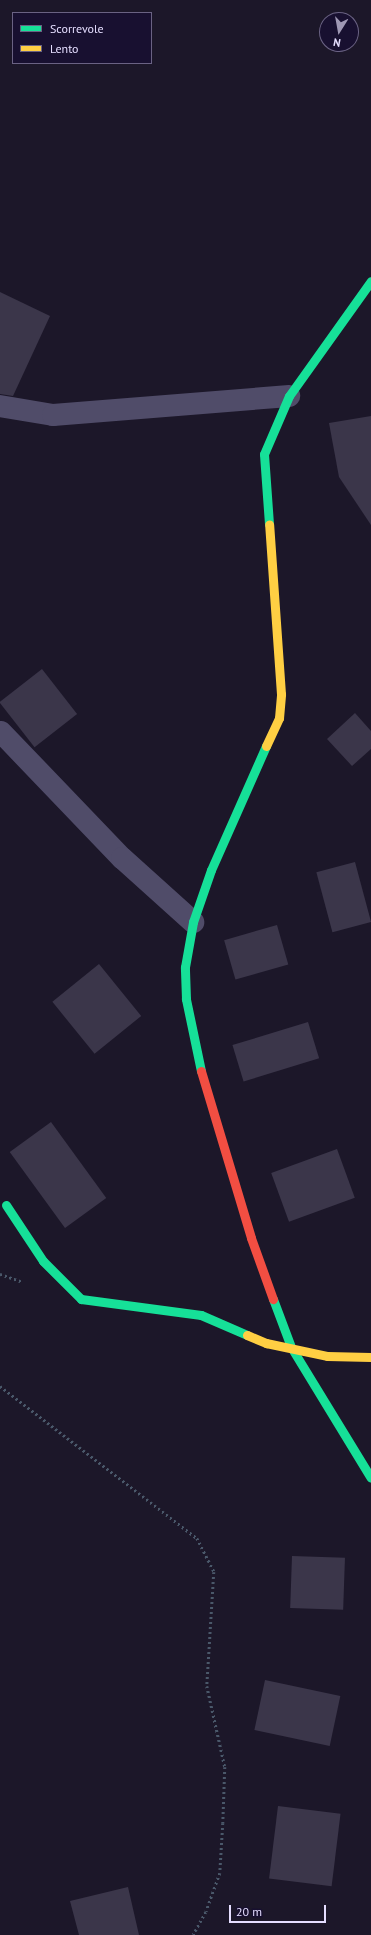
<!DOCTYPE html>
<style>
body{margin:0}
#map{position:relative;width:371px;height:1935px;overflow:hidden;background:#1c1729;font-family:"PT Sans",sans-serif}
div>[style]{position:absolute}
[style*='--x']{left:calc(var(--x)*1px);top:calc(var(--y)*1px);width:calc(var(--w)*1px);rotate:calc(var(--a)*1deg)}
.building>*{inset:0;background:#3b364a;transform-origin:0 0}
.path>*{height:2.5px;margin-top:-1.25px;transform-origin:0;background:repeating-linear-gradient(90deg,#4a586a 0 2px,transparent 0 5px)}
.street>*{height:22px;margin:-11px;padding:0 11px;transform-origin:11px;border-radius:11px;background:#504c69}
.fast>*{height:9px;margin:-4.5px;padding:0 4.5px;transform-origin:4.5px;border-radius:4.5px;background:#16e098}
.slow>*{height:9px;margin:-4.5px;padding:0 4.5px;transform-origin:4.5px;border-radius:4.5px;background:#ffcf43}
.jam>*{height:9px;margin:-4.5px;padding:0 4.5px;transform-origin:4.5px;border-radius:4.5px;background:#f24e42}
span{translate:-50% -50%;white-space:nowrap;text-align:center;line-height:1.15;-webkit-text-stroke:3px #181030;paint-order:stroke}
.legend{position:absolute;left:12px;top:12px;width:140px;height:52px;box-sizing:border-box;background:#181030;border:1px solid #6a6283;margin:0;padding:5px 7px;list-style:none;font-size:12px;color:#e5deff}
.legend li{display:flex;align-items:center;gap:8px;height:20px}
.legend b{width:20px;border:1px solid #6a6283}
.north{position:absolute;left:319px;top:12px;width:40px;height:40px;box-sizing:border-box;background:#181030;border:1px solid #6a6283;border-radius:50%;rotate:191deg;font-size:11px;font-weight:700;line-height:16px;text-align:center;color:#e5deff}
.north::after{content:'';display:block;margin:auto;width:14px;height:18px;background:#9f98b4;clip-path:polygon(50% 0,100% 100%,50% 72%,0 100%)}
.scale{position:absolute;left:229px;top:1905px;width:97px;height:18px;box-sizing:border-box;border:2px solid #e5deff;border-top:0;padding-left:5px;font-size:12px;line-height:14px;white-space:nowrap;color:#e5deff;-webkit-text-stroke:3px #181030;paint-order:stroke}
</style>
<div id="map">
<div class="building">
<i style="clip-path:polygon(0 292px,50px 316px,13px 396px,0 394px)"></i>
<i style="clip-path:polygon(371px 416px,371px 525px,339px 477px,329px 423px)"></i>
<i style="left:42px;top:669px;width:57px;height:54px;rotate:52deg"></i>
<i style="clip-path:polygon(355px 713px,371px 731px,371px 749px,352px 766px,327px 739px)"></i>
<i style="left:355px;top:862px;width:62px;height:40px;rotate:75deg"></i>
<i style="left:277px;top:925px;width:41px;height:55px;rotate:74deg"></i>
<i style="left:99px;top:964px;width:67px;height:60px;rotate:51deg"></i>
<i style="left:308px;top:1022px;width:38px;height:79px;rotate:73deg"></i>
<i style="left:51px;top:1122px;width:94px;height:51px;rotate:54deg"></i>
<i style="left:337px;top:1149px;width:52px;height:70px;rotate:70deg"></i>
<i style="left:292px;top:1556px;width:53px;height:52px;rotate:2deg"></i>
<i style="left:265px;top:1680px;width:77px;height:51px;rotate:12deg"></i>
<i style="left:278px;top:1806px;width:63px;height:73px;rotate:7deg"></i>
<i style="clip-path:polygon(128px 1887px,139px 1935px,79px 1935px,70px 1901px)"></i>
</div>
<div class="path">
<i style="--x:0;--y:1274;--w:24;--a:19"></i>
<i style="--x:0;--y:1386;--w:249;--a:37.7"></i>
<i style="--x:197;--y:1538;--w:38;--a:63"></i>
<i style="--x:214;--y:1572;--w:114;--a:93.5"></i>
<i style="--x:207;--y:1686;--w:83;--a:77.5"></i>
<i style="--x:225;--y:1767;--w:56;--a:92"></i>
<i style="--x:223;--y:1823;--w:50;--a:93.4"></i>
<i style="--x:220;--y:1873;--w:41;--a:109.7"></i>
<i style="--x:206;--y:1912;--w:26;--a:119"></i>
</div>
<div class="street">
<i style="--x:0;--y:406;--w:54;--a:9.6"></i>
<i style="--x:53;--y:415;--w:237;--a:-4.6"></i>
<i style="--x:1;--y:732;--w:175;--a:46.2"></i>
<i style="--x:122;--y:858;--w:96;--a:42"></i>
</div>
<div class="fast">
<i style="--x:269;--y:524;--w:70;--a:-94.1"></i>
<i style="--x:264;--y:454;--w:63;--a:-66.7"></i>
<i style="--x:289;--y:396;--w:141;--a:-54.5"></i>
<i style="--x:201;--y:1071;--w:74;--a:-101.8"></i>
<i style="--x:186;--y:999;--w:32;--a:-92"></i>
<i style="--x:185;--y:967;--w:46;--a:-79.9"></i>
<i style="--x:193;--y:922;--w:55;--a:-70.9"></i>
<i style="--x:211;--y:870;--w:136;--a:-66.1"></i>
<i style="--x:6;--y:1205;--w:67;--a:56.5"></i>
<i style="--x:43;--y:1261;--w:54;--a:45"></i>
<i style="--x:81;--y:1299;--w:121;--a:7.6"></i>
<i style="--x:201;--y:1315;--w:50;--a:23.5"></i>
<i style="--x:273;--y:1299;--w:51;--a:69.4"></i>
<i style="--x:291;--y:1347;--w:153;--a:58.6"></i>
</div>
<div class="slow">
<i style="--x:266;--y:746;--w:31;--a:-65"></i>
<i style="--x:279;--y:718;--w:24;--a:-85"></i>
<i style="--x:281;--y:694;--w:170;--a:-94"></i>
<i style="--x:247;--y:1335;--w:21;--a:23"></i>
<i style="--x:266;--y:1343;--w:62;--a:12"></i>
<i style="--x:327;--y:1356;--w:44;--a:1.3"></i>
</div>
<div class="jam">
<i style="--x:201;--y:1071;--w:174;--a:73.3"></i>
<i style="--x:251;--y:1238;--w:65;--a:70.2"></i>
</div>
<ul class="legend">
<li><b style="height:5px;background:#16e098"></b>Scorrevole</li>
<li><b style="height:5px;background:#ffcf43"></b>Lento</li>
</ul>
<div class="north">N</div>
<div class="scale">20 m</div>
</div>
